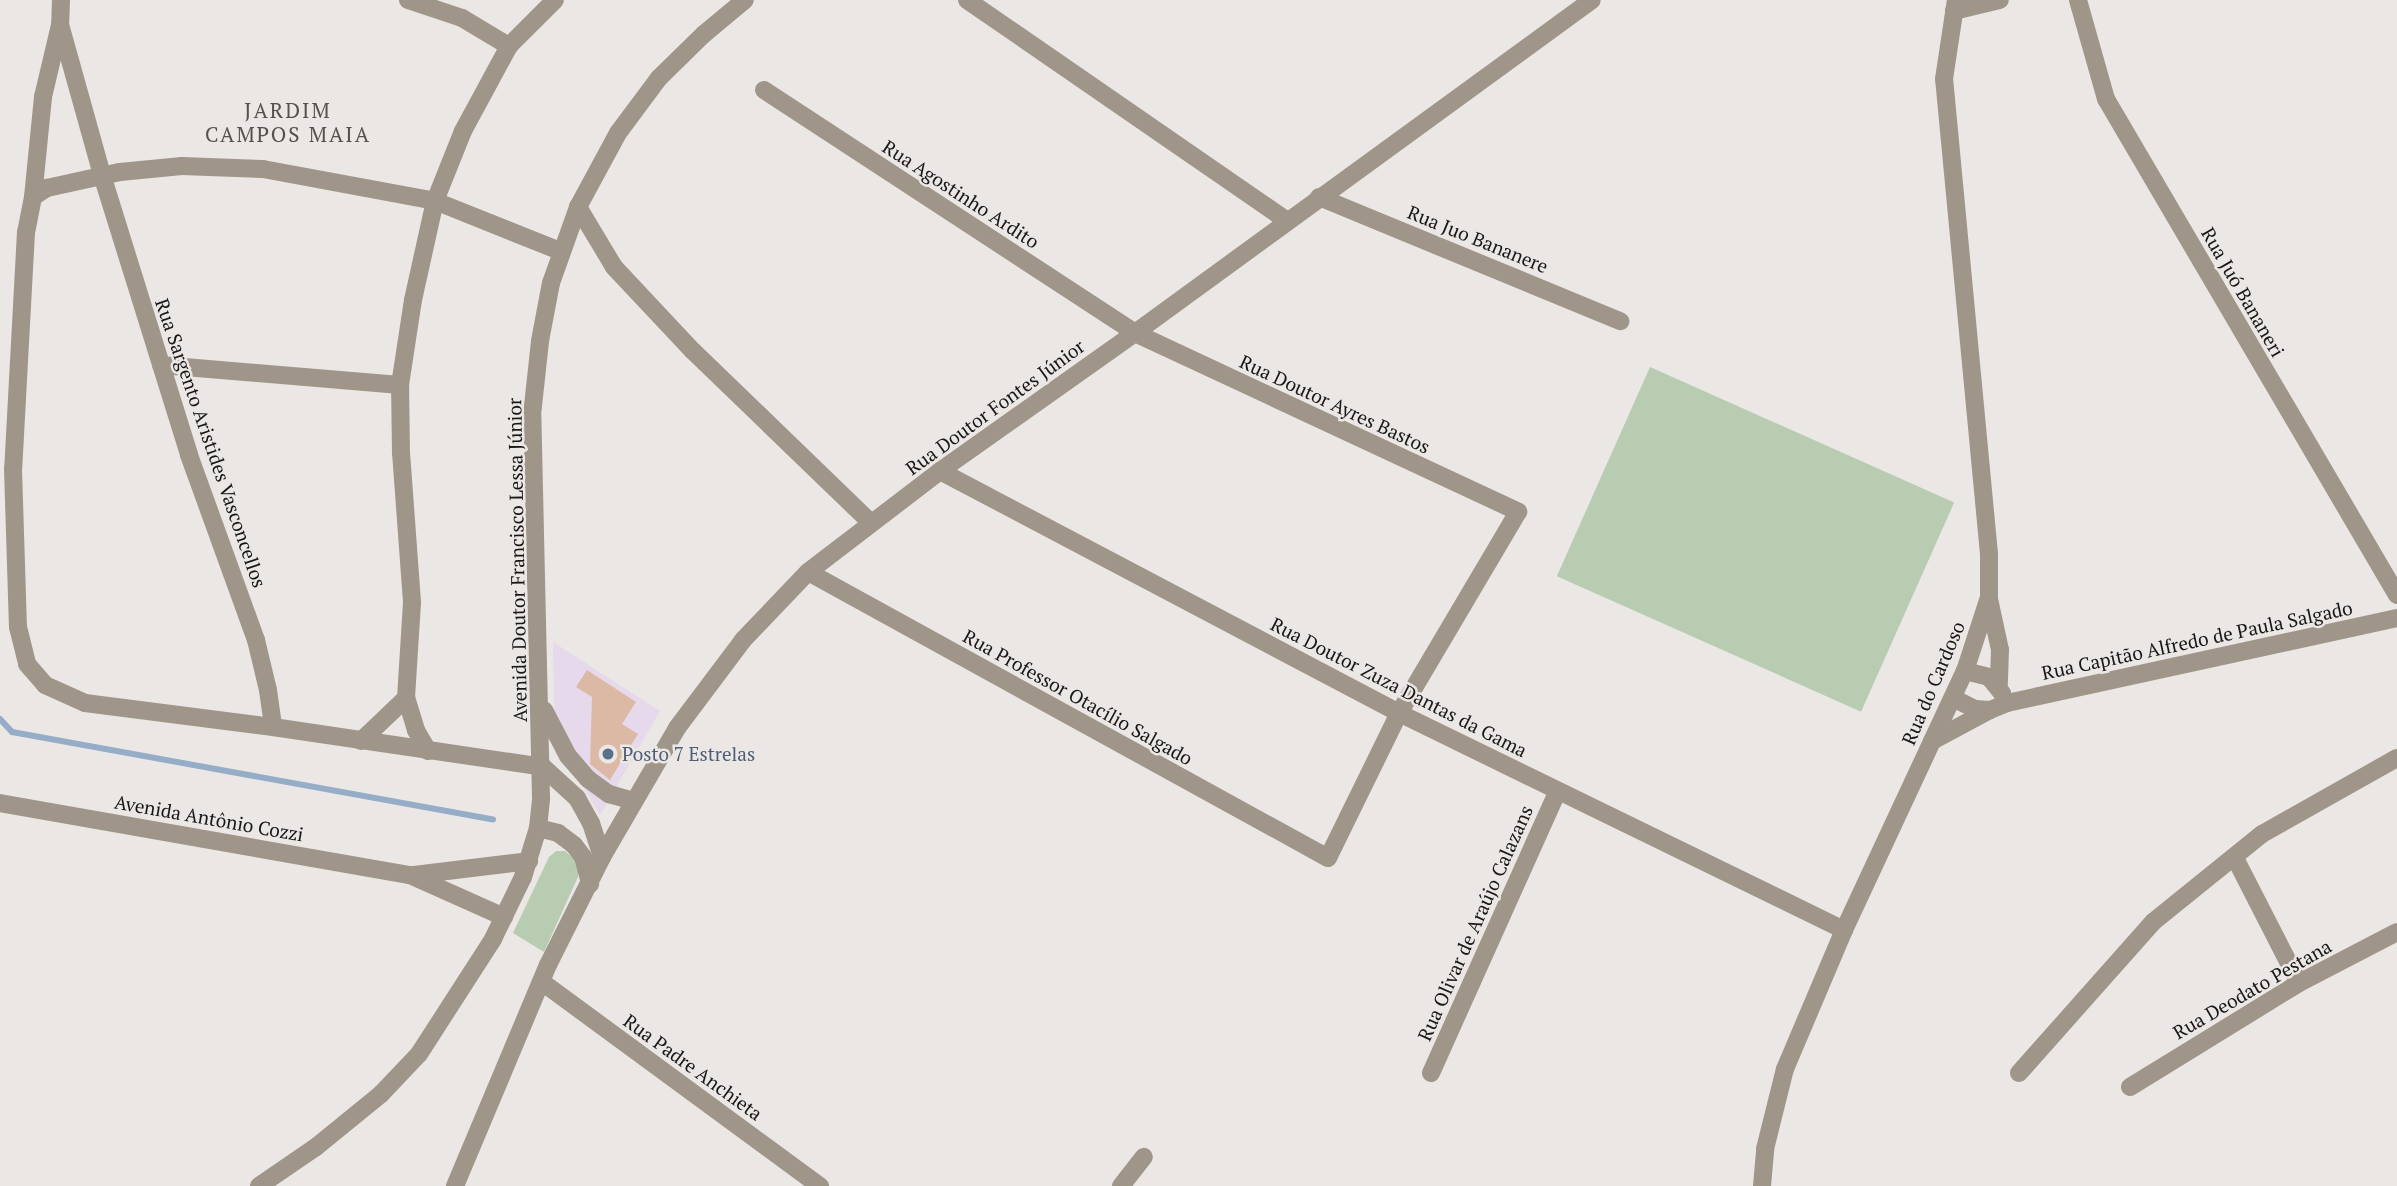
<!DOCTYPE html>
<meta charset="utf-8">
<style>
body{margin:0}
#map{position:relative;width:2397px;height:1186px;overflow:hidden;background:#ebe7e5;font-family:"PT Serif",serif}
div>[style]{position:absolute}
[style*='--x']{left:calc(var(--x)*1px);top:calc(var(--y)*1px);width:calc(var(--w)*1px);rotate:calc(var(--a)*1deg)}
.commercial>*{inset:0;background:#e6d9ec}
.green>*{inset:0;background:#b7ccb1;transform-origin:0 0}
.stream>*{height:6px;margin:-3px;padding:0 3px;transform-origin:3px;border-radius:3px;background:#96adc8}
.building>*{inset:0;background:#dbb9a5}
.minor>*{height:18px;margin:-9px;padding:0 9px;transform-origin:9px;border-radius:9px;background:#9f9689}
.dots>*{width:19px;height:19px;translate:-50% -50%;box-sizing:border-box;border:4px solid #ebe7e5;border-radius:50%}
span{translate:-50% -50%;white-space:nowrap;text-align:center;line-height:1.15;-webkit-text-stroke:5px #ebe7e5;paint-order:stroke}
.street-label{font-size:19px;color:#191817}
.service-label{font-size:19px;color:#4e5e75}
.left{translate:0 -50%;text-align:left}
.neighbourhood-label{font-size:21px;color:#54514f;letter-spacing:2px}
</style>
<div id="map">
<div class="commercial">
<i style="clip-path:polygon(553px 642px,660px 711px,600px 815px,575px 773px,555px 754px)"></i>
</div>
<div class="green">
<i style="left:1650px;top:367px;width:333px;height:229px;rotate:24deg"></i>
<i style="clip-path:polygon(556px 851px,565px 851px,572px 857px,578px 866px,578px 877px,544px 952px,513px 933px,549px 857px)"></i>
</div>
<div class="stream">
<i style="--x:0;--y:719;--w:18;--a:47"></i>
<i style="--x:12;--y:732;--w:489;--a:10.3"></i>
</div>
<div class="building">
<i style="clip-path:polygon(587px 670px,636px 702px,622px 724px,638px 734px,610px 780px,590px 764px,592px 697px,576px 687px)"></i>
</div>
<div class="minor">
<i style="--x:61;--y:0;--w:25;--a:92"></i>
<i style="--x:60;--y:25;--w:74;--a:103.3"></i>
<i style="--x:43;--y:97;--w:100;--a:95.7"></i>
<i style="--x:33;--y:197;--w:36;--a:101"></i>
<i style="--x:26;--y:232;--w:237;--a:93.1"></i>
<i style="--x:13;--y:469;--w:158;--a:88.2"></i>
<i style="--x:18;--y:627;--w:38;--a:76"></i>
<i style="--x:27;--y:664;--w:28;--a:49"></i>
<i style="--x:45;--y:685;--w:44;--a:24.2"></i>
<i style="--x:85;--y:703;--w:190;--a:7.3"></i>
<i style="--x:273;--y:727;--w:273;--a:8.4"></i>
<i style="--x:543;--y:767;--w:46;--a:42.4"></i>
<i style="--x:577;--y:798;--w:29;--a:61"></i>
<i style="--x:591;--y:823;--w:36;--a:72"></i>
<i style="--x:408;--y:0;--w:57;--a:18.4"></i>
<i style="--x:462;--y:18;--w:55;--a:30.8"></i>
<i style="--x:967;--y:0;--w:389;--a:34.6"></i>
<i style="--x:2078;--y:0;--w:103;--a:74.2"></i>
<i style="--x:2106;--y:99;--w:575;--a:59.6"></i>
<i style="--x:1954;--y:11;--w:47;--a:-13.4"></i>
<i style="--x:61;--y:28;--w:153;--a:74.4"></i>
<i style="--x:102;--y:175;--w:293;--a:72.7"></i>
<i style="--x:189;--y:455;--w:197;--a:70.1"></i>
<i style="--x:256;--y:640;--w:51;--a:76.5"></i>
<i style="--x:268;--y:690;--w:37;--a:82"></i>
<i style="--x:764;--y:90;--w:443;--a:33.2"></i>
<i style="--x:1135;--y:333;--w:423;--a:25"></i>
<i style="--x:1518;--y:512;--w:234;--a:120.6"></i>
<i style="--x:1399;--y:713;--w:161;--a:116.1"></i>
<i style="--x:1328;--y:858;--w:593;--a:-151.19"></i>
<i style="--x:33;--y:197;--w:17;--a:-33"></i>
<i style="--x:47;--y:188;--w:75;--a:-12.4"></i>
<i style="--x:120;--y:172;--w:62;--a:-5.5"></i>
<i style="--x:182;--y:166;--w:81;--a:2.1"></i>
<i style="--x:263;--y:169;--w:175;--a:10.5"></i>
<i style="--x:435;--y:201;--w:135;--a:21.8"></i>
<i style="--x:1319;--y:197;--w:326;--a:22.4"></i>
<i style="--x:578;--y:207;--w:70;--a:59"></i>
<i style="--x:614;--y:267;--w:115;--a:46.8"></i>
<i style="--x:693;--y:351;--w:248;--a:44"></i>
<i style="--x:161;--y:365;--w:240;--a:4.8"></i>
<i style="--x:940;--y:471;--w:519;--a:27.8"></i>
<i style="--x:1399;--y:713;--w:495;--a:26"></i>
<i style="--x:1989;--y:599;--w:52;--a:77.8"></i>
<i style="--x:2000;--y:650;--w:35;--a:92"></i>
<i style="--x:1965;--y:671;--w:25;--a:14"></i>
<i style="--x:1989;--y:677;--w:21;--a:51"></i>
<i style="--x:1953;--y:698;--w:25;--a:27"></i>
<i style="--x:1975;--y:709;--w:15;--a:4"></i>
<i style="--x:1990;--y:710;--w:18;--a:-22"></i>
<i style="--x:2007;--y:703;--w:399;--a:-12.3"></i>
<i style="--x:544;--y:710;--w:52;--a:62.4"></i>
<i style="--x:568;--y:756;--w:30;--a:49"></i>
<i style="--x:588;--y:779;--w:26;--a:36"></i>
<i style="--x:609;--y:794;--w:26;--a:16"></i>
<i style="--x:361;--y:741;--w:62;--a:-43.7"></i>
<i style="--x:1932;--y:741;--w:66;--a:-28.1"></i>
<i style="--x:428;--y:751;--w:24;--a:-120"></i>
<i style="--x:416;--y:730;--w:34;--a:-107"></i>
<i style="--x:406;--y:698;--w:96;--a:-86.4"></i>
<i style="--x:412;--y:602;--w:149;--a:-94.2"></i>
<i style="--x:401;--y:453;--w:68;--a:-90.8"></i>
<i style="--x:400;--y:385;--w:86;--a:-81.3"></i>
<i style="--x:413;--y:300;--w:101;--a:-77.5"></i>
<i style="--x:435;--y:201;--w:75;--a:-68.2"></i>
<i style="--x:463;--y:131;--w:97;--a:-61.6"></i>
<i style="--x:509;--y:46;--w:65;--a:-45"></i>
<i style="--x:0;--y:803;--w:416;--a:10"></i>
<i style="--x:410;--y:875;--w:103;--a:24.1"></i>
<i style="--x:538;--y:828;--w:21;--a:14"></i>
<i style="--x:558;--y:833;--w:20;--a:37"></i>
<i style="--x:574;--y:845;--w:15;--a:53"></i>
<i style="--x:583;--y:857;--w:28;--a:75"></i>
<i style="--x:2235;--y:858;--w:140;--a:62.9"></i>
<i style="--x:414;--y:875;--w:116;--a:-6.9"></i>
<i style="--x:542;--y:982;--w:345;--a:36.3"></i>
<i style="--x:1431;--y:1073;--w:309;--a:-65.8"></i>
<i style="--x:2019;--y:1073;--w:202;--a:-48.4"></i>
<i style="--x:2153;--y:922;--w:140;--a:-38.9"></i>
<i style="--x:2262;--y:834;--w:155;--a:-29.4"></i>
<i style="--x:2130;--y:1087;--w:198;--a:-31.6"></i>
<i style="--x:2299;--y:983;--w:110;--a:-27.5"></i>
<i style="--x:259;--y:1186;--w:69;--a:-34.4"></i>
<i style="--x:316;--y:1147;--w:84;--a:-39.2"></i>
<i style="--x:381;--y:1094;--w:55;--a:-46.5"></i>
<i style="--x:419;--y:1054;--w:137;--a:-57.2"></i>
<i style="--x:493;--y:939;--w:69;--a:-64.2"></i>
<i style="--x:523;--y:877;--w:51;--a:-73"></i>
<i style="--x:538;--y:828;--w:30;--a:-84"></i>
<i style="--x:541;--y:798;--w:383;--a:-91.3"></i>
<i style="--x:532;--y:415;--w:74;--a:-83.8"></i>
<i style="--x:540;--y:341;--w:59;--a:-79.3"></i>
<i style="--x:551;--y:283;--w:81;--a:-70.4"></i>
<i style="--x:578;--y:207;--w:84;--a:-61.6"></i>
<i style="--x:618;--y:133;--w:69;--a:-53.3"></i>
<i style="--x:659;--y:78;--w:63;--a:-44.4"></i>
<i style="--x:704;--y:34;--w:53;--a:-39.7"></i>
<i style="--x:455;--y:1186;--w:240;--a:-67.2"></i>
<i style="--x:548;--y:965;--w:121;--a:-63.4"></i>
<i style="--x:602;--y:857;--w:149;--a:-59.8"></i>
<i style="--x:677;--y:728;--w:110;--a:-53.1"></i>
<i style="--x:743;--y:640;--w:94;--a:-46.3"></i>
<i style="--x:808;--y:572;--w:166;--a:-37.4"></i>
<i style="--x:940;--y:471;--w:239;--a:-35.3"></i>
<i style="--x:1135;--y:333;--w:565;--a:-36.08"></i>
<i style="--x:1121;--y:1186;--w:37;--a:-52"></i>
<i style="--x:1762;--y:1186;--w:37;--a:-85"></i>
<i style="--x:1765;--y:1149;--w:82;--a:-76"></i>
<i style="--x:1785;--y:1069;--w:151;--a:-67"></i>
<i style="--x:1844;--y:930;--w:286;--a:-65"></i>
<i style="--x:1965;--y:671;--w:78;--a:-72"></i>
<i style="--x:1989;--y:597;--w:43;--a:-90"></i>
<i style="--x:1989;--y:554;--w:477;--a:-95.4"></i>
<i style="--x:1944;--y:79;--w:80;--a:-81.4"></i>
</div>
<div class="dots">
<i style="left:608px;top:754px;background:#5c6f8a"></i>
</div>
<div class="street-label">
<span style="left:961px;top:194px;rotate:33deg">Rua Agostinho Ardito</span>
<span style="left:1478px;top:239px;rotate:22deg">Rua Juo Bananere</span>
<span style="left:2243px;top:292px;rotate:60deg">Rua Juó Bananeri</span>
<span style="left:1335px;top:404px;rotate:25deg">Rua Doutor Ayres Bastos</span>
<span style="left:995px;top:407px;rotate:-36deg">Rua Doutor Fontes Júnior</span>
<span style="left:211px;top:443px;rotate:71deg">Rua Sargento Aristides Vasconcellos</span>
<span style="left:517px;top:560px;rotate:-91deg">Avenida Doutor Francisco Lessa Júnior</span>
<span style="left:2197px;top:640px;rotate:-12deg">Rua Capitão Alfredo de Paula Salgado</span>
<span style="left:1933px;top:683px;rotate:-67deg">Rua do Cardoso</span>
<span style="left:1399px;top:687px;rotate:27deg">Rua Doutor Zuza Dantas da Gama</span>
<span style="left:1078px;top:697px;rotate:29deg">Rua Professor Otacílio Salgado</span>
<span style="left:209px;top:818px;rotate:10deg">Avenida Antônio Cozzi</span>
<span style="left:1475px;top:923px;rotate:-66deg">Rua Olivar de Araújo Calazans</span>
<span style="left:2252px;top:989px;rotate:-30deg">Rua Deodato Pestana</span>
<span style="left:693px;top:1067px;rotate:36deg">Rua Padre Anchieta</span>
</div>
<div class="service-label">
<span class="left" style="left:622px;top:754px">Posto 7 Estrelas</span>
</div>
<div class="neighbourhood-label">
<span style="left:288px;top:122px">JARDIM<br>CAMPOS MAIA</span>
</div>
</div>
